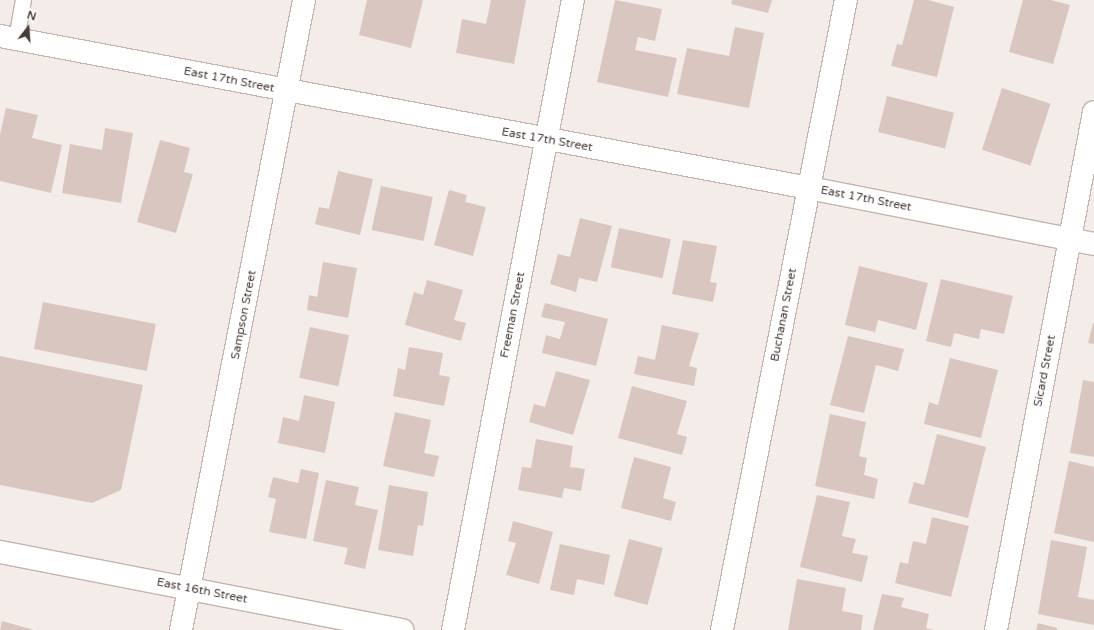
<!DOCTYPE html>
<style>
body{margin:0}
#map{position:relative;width:1094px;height:630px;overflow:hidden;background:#f4ece8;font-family:"Varela Round",sans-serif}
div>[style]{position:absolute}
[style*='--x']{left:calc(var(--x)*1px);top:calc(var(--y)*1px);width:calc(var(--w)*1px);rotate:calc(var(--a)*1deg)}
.building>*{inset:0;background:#d9c6c0;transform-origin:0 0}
.roads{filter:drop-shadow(1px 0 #c3b4ad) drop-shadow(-1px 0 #c3b4ad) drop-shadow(0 1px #c3b4ad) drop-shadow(0 -1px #c3b4ad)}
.service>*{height:15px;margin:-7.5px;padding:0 7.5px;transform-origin:7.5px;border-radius:7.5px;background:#fff}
.minor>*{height:22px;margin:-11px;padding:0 11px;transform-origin:11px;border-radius:11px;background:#fff}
span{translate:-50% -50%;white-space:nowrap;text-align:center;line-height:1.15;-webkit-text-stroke:4px #fff;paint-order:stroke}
.street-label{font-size:12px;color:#483b36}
.north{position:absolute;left:8px;top:8px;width:40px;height:40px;-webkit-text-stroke:3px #fff;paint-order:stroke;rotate:17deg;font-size:11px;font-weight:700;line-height:16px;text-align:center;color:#483b36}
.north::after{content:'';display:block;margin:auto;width:14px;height:18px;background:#483b36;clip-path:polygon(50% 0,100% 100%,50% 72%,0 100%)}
</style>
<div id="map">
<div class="building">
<i style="clip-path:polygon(367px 0,423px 0,411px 48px,359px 35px)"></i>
<i style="clip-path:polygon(491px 0,526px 0,514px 64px,456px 53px,462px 19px,486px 24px)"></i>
<i style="clip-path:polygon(615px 0,662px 9px,655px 41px,638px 37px,635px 50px,677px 58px,668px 97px,597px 82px)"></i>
<i style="clip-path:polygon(732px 0,772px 0,768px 13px,731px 4px)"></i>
<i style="clip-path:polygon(914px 0,928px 0,954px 7px,937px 77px,891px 66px,897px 44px,902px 45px)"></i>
<i style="clip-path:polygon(1023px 0,1051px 0,1070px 5px,1053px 64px,1009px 52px)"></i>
<i style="clip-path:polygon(735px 27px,764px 33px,749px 108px,677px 94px,687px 48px,729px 56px)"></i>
<i style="left:1002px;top:88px;width:51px;height:65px;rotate:18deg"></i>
<i style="left:887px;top:96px;width:69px;height:37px;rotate:14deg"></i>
<i style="clip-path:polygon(6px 108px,38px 115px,32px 138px,62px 145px,51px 193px,0 181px,0 134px)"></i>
<i style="clip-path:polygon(105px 128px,133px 133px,121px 203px,62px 193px,70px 144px,102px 150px)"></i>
<i style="clip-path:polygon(160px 140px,190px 148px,184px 172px,193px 174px,176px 233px,137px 222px)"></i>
<i style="clip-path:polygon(338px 171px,373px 179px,360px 235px,315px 224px,319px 207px,329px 209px)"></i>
<i style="left:381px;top:186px;width:53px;height:45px;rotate:12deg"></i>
<i style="clip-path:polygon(449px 190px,467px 195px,465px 202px,486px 207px,473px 256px,434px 245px)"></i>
<i style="clip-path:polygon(580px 218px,612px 226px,597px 282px,579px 278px,576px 292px,550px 284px,558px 254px,570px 257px)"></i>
<i style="left:619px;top:228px;width:53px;height:40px;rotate:12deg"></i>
<i style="clip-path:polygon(683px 240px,717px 246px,710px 282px,717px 283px,713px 302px,672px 294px)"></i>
<i style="clip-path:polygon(323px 262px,357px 268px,348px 318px,307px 310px,309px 295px,317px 297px)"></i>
<i style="clip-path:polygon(859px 266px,928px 283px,916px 330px,878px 320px,875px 332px,845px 325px)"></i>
<i style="clip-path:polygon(941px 279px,1013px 296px,1004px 334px,981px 329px,979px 339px,954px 333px,951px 347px,926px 341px)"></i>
<i style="clip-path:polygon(427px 280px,463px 290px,454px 320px,466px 323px,461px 341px,405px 325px,414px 292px,423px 295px)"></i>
<i style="left:43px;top:302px;width:115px;height:48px;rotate:11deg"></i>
<i style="clip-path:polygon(545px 303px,608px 319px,596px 366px,542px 353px,546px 335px,560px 339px,565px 322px,541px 317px)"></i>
<i style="clip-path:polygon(1093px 323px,1094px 323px,1094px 344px,1088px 343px)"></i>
<i style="clip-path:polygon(662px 325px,699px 333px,689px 366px,697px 368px,694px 386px,634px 374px,638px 356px,655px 360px)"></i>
<i style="left:310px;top:327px;width:40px;height:52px;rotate:12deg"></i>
<i style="clip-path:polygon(848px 336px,904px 349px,898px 371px,876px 365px,864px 413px,830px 405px)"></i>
<i style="clip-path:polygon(409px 347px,443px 353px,439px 375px,450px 377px,444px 406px,393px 396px,398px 368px,405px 370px)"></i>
<i style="clip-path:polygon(0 356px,143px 385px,121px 490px,92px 503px,0 485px)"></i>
<i style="clip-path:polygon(950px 358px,998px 370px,981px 438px,924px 424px,929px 402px,938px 405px)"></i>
<i style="clip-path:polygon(556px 371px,590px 380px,573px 435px,529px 422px,534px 404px,545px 407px)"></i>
<i style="clip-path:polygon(1083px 380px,1094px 382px,1094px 457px,1070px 453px)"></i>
<i style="clip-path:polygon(632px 386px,687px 401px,677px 434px,687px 437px,682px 455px,618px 438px)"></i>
<i style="clip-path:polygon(304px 395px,335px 402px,325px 453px,278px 443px,283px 417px,299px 421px)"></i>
<i style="clip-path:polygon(395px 412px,431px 420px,424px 453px,439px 456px,434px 477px,383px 466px)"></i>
<i style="clip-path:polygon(830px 414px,866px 422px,859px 456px,867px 458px,864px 475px,878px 479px,874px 499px,815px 486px)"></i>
<i style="clip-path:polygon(937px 434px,986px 447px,968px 518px,908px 503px,914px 482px,924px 485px)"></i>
<i style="clip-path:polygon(536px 439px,573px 446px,570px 467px,585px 469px,581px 491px,564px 488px,562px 498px,518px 490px,522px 467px,531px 468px)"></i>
<i style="clip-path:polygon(634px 457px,671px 467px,663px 498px,676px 502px,671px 521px,621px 508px)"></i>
<i style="clip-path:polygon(1069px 461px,1094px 467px,1094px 542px,1054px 533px)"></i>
<i style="clip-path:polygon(301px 469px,319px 473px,306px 539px,269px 532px,276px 499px,268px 497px,273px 477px,298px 483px)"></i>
<i style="clip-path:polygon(326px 480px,359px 487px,355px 505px,378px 510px,365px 569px,344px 564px,348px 548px,313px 541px)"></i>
<i style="clip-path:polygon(389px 485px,428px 492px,423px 526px,418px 525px,413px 556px,378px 550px)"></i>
<i style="clip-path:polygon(817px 495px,850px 502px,842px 536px,856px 539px,852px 553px,868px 556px,862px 582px,800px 567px)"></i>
<i style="clip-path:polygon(932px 517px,969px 526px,951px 597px,895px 583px,900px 562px,908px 564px,913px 541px,926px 544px)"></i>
<i style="clip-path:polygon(513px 521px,553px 532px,539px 584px,506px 575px,516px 543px,508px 541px)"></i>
<i style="left:629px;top:539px;width:35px;height:59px;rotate:15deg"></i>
<i style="clip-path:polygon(1051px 540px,1087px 547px,1078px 597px,1094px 600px,1094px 625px,1038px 614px)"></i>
<i style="clip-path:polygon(560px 544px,610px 555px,604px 585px,577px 579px,574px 595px,550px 590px)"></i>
<i style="clip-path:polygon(797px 579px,846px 588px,842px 611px,863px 615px,861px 630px,788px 630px)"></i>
<i style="clip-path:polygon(882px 594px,904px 598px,901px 607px,929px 614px,926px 628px,934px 630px,873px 630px)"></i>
<i style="clip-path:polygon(2px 621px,34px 630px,0 630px)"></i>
<i style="clip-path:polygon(1038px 623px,1057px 628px,1057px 630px,1036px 630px)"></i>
</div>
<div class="roads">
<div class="service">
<i style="--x:16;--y:39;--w:40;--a:-80"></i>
</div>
<div class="minor">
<i style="--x:0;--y:36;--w:823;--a:10.64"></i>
<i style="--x:809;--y:188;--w:290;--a:11.1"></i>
<i style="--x:0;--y:552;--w:410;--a:11"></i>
<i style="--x:181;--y:630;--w:642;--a:-78.95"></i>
<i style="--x:453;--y:630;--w:641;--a:-79.22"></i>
<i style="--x:722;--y:630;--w:642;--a:-78.87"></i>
<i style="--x:996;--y:630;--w:527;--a:-79.29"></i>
</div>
</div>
<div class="street-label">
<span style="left:229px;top:80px;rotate:11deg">East 17th Street</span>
<span style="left:547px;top:140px;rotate:10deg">East 17th Street</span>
<span style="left:866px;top:199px;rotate:11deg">East 17th Street</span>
<span style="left:244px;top:315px;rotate:-79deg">Sampson Street</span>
<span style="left:513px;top:315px;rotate:-79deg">Freeman Street</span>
<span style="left:784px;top:315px;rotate:-79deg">Buchanan Street</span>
<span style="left:1045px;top:371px;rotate:-79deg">Sicard Street</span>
<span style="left:202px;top:591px;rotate:11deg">East 16th Street</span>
</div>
<div class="north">N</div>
</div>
